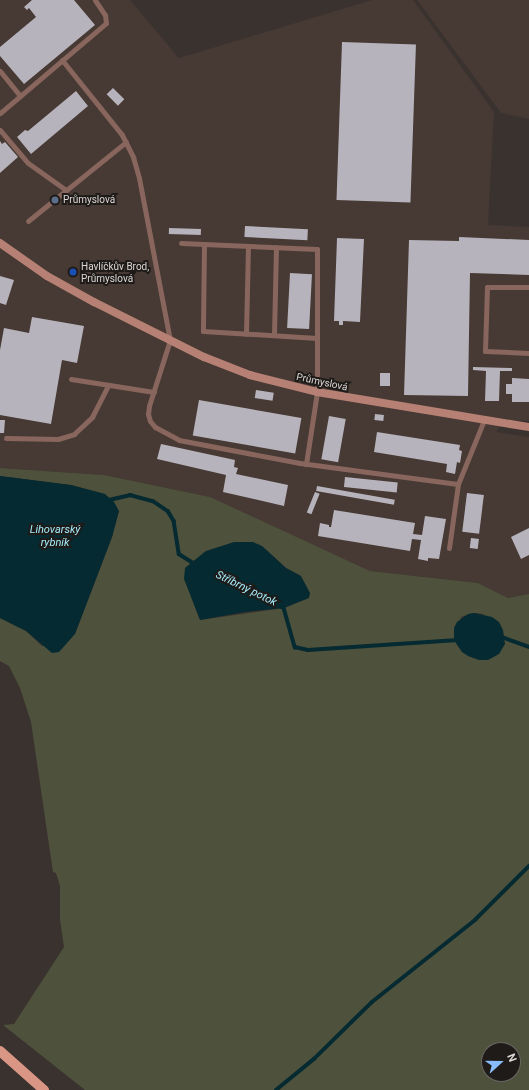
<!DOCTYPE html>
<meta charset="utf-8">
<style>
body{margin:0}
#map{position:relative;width:529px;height:1090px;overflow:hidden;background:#3a322f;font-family:Roboto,sans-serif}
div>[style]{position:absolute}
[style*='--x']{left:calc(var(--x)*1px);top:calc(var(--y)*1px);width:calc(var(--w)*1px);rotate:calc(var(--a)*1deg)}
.built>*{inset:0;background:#473933}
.green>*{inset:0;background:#4e513b}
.water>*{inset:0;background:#052a31}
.stream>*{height:3.5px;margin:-1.75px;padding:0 1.75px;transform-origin:1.75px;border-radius:1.75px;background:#052a31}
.building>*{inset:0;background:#b6b3bc;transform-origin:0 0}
.lane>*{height:5px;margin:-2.5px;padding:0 2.5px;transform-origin:2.5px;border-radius:2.5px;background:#88665d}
.secondary>*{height:8px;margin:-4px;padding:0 4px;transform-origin:4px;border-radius:4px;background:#b68174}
.primary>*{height:10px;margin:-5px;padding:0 5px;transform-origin:5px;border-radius:5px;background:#da9684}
.dots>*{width:11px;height:11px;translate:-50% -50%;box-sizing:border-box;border:2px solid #1e1b19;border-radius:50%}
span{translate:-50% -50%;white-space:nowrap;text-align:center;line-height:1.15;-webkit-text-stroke:4px #1e1b19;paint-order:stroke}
.poi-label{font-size:10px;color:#ddd8d6}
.left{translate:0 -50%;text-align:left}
.street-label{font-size:10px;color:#ddd8d6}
.water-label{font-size:11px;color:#a4eaf8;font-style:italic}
.north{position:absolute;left:481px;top:1042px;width:40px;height:40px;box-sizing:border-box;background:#1e1b19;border:1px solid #6a6765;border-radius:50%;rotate:69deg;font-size:11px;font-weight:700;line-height:16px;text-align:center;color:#ddd8d6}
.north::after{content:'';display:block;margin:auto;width:14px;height:18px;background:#87bbfb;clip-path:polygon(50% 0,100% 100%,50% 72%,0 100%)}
</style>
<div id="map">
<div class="built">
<i style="clip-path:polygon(0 0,130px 0,179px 58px,372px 0,413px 0,494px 112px,488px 225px,529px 227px,529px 421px,505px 420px,496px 432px,529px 437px,529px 594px,508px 598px,478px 583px,370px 571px,209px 497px,104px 475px,0 468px)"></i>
<i style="clip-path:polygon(417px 0,529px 0,529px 119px,501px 113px)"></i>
</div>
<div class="green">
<i style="clip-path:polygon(evenodd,0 468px,104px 475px,210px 497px,370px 571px,478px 583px,508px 598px,529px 594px,529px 1090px,85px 1090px,3px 1025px,14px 1024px,64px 947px,60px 920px,60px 886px,56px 873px,53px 872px,31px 722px,20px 688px,9px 666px,0 661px,0 618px,26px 631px,42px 646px,75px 634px,112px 537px,119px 511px,105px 494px,71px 485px,0 476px,0 468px,262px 546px,286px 568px,301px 576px,284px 608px,200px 620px,190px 593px,185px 568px,206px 551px,262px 546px,0 468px,474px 613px,484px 614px,462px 652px,454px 640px,461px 617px,474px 613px,0 468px,489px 1050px,513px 1050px,513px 1074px,489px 1074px,489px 1050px)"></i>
</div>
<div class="water">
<i style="clip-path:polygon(0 476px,71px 485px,105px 494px,114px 502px,119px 511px,112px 537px,75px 634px,59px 652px,52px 653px,26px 631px,0 618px)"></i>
<i style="clip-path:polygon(234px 542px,253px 542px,262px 546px,286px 568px,301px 576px,310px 593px,309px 598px,284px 608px,245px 612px,200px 620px,184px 579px,185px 568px,206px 551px)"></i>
<i style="clip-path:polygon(474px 613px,492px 617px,499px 622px,503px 630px,505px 644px,499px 654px,488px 660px,479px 660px,468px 656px,462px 652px,454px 640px,454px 628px,457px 622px,468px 614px)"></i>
</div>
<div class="stream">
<i style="--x:109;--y:500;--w:22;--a:-13"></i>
<i style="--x:130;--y:495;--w:24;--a:15"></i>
<i style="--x:153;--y:501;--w:18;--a:34"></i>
<i style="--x:168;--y:511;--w:12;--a:59"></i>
<i style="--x:174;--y:521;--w:33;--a:81"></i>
<i style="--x:179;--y:554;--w:19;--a:32"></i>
<i style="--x:280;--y:606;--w:4;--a:27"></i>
<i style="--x:284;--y:608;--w:41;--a:74.2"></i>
<i style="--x:295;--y:647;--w:13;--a:13"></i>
<i style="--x:308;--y:650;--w:150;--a:-3.8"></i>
<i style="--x:502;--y:637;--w:29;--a:20"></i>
<i style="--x:276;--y:1090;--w:49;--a:-39.2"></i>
<i style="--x:314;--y:1059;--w:81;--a:-44.5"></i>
<i style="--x:372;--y:1002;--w:132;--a:-38.5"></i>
<i style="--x:475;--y:920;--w:76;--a:-45"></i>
</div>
<div class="building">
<i style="clip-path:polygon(32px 0,74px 0,95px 25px,24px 84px,0 56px,0 47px,36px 17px,29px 8px,27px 10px,24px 7px)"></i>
<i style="left:342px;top:42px;width:74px;height:158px;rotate:2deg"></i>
<i style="left:113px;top:88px;width:16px;height:9px;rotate:45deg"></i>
<i style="clip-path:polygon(76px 91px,88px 106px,31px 154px,17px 137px,25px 130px,28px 131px)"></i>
<i style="clip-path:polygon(0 141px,2px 144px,5px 142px,18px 157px,0 173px)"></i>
<i style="left:245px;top:226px;width:63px;height:11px;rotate:3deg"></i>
<i style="left:169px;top:228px;width:32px;height:6px;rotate:2deg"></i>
<i style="clip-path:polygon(459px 237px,529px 240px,529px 275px,470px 273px,468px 396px,404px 395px,409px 240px,459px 241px)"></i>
<i style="clip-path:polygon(337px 238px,364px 239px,360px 322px,343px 321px,343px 325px,339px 325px,339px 321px,334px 321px)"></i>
<i style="left:290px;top:273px;width:22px;height:55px;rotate:3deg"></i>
<i style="clip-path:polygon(0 276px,14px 280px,6px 305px,0 303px)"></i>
<i style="clip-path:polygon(32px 317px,84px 326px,77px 363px,62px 360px,51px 424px,0 415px,0 350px,4px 328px,29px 333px)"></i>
<i style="clip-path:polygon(473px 367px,512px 368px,512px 371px,500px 371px,499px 401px,485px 401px,486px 371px,473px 370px)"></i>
<i style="left:380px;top:373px;width:10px;height:13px"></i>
<i style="clip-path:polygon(512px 378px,529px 379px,529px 402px,512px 402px,512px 394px,506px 394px,506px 384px,512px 384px)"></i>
<i style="left:256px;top:390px;width:18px;height:8px;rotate:9deg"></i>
<i style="left:199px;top:400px;width:104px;height:36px;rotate:10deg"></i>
<i style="left:375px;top:414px;width:9px;height:6px;rotate:6deg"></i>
<i style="left:329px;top:416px;width:17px;height:44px;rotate:10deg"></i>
<i style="clip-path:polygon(0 420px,5px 420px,4px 433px,0 433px)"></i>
<i style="clip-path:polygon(377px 432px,460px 445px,459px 450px,462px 451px,460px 463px,457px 462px,455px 474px,446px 472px,447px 464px,374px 452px)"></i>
<i style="clip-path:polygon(161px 444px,235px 460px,234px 467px,238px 468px,236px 474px,288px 485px,284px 506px,223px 492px,226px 475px,157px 459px)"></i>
<i style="left:345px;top:477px;width:53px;height:10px;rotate:6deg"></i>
<i style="left:317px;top:486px;width:79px;height:5px;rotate:10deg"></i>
<i style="left:315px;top:492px;width:5px;height:22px;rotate:22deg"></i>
<i style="left:467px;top:493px;width:17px;height:39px;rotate:7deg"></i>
<i style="clip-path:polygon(334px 510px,415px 523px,413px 534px,422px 535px,425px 516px,446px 519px,439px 559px,428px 558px,428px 561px,418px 559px,421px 540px,412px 539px,410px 551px,318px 536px,320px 523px,329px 525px,329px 527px,331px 527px)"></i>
<i style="clip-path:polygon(529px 528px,529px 555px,521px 559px,511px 537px)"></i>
<i style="left:471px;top:538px;width:8px;height:10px;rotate:7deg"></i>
</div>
<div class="lane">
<i style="--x:62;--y:60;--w:96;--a:51.3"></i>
<i style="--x:122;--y:135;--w:25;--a:63"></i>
<i style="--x:133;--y:157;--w:22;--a:74"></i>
<i style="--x:139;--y:178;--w:165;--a:79.2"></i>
<i style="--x:170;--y:340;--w:69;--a:107.7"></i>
<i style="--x:149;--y:406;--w:8;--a:97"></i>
<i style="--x:148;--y:414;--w:7;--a:74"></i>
<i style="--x:150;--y:421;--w:8;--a:50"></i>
<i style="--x:155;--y:427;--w:27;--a:28"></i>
<i style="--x:179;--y:440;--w:123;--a:10.8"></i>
<i style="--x:300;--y:463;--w:159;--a:7.6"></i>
<i style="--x:0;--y:71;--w:32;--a:51"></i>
<i style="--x:0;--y:113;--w:139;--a:-40.3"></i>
<i style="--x:106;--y:23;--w:8;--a:-97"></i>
<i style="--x:105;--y:15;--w:18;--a:-124"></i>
<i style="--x:0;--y:130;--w:43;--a:49.7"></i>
<i style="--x:28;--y:163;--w:47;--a:35.4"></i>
<i style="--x:28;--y:221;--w:126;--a:-38.9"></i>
<i style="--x:181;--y:243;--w:136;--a:2.5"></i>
<i style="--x:317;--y:249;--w:143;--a:90"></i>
<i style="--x:317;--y:392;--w:73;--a:98.7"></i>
<i style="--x:204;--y:244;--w:87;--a:90.7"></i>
<i style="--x:203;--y:331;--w:114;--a:3.5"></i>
<i style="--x:529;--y:287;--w:42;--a:180"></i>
<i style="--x:487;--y:287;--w:64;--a:91.8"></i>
<i style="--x:485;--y:351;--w:44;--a:2.6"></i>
<i style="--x:246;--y:334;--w:88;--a:-88.7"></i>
<i style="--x:274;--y:335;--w:88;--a:-88.7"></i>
<i style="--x:71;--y:379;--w:84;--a:8.9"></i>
<i style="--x:6;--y:438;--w:52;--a:1.1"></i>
<i style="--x:58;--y:439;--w:17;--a:-17"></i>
<i style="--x:74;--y:434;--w:25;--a:-43"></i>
<i style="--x:92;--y:417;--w:36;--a:-63"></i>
<i style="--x:449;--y:548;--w:65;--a:-82"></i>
<i style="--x:458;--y:484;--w:69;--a:-67.9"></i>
</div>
<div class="secondary">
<i style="--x:0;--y:243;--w:57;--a:35.1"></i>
<i style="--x:47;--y:276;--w:54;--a:29"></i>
<i style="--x:94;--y:302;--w:123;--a:26.6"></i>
<i style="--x:204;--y:357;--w:49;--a:21.4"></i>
<i style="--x:250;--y:375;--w:69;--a:14.2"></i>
<i style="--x:317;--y:392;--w:215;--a:9.4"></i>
</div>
<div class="primary">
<i style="--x:0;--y:1051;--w:59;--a:41.6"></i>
</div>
<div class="dots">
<i style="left:55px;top:200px;background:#5c6f8a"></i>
<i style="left:73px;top:272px;background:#1a4fb4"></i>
</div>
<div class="poi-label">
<span class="left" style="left:63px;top:200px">Průmyslová</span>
<span class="left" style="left:81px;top:272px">Havlíčkův Brod,<br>Průmyslová</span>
</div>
<div class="street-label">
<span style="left:322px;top:382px;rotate:12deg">Průmyslová</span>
</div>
<div class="water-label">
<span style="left:55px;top:537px">Lihovarský<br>rybník</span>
<span style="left:246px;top:589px;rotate:26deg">Stříbrný potok</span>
</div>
<div class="north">N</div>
</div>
